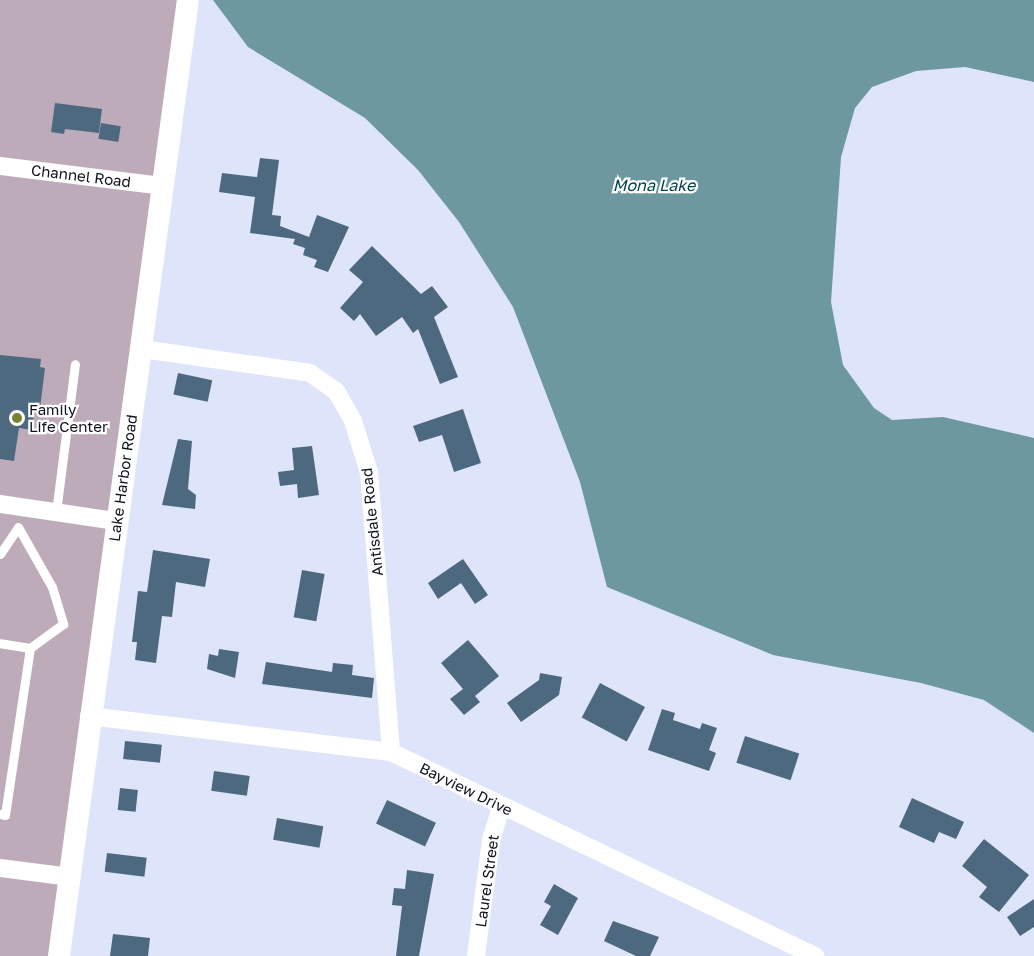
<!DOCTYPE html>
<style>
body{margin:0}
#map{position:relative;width:1034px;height:956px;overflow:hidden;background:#dee4f9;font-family:"Golos Text",sans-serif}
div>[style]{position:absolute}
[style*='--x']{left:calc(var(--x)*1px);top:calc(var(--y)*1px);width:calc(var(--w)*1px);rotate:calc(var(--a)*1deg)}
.green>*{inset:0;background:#beabb9}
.water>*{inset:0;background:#6d98a0}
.building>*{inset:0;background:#4d697f;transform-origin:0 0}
.service>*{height:9px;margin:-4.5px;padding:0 4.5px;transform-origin:4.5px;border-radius:4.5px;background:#fff}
.minor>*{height:18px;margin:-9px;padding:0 9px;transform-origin:9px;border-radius:9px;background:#fff}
.tertiary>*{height:22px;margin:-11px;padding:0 11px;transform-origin:11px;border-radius:11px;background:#fff}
.dots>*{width:16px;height:16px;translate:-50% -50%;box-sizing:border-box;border:3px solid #fff;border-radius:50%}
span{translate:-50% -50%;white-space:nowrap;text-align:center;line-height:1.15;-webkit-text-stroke:4.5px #fff;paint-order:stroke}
.street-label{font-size:15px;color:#10131f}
.poi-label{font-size:15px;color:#10131f}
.left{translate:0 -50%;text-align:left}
.water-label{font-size:16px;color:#00444e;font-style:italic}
</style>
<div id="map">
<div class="green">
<i style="clip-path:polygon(0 0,188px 0,59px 956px,0 956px)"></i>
</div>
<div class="water">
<i style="clip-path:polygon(213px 0,1034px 0,1034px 82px,965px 67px,916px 71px,872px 87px,855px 108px,841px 157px,831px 302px,843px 365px,874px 408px,892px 420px,943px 417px,1034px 438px,1034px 733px,984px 700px,921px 683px,773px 655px,607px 587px,580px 482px,513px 307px,459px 222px,418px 170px,365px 118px,248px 47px)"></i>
</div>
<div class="building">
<i style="clip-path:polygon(55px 103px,102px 109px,99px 133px,65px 129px,64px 134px,51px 132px)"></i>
<i style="left:101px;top:123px;width:20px;height:16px;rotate:9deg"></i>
<i style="clip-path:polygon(260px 158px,279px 160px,272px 215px,281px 216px,280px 226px,309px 237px,317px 215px,349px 227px,328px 272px,314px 267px,317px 260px,303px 255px,305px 248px,293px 244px,295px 239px,250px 233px,255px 197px,219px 192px,222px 173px,257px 177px)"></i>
<i style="clip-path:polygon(372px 246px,421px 294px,432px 286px,448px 307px,434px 317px,458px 377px,440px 384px,418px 329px,413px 333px,402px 317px,376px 336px,360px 314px,354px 321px,340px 308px,363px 282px,349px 270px)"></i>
<i style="clip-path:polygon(0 355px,41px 359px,40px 367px,45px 368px,40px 408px,35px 408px,32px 430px,19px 428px,14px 461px,0 459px)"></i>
<i style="left:178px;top:373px;width:35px;height:22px;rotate:12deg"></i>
<i style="clip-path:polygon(463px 409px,481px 463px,454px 472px,442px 435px,419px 442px,413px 426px)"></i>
<i style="clip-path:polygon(178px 439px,192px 441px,188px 489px,196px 495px,195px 509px,162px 505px)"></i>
<i style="clip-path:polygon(312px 446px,319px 495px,298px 498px,297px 484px,280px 486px,278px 472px,294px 470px,292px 448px)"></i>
<i style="clip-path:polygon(153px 550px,210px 559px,205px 587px,176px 582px,172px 617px,162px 616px,156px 663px,135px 660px,137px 642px,132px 642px,138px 591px,147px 592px)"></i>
<i style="clip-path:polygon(463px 559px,488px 595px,475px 604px,461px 583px,438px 599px,428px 583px)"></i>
<i style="left:302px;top:570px;width:23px;height:48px;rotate:10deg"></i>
<i style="clip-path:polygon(468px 640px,499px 676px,475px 696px,480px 702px,464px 715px,450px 699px,463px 689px,441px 663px)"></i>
<i style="clip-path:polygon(219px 649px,239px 652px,235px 678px,207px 669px,209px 654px,218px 656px)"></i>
<i style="clip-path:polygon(266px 662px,332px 672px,333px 663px,353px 665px,352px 675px,374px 678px,372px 698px,262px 684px)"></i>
<i style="clip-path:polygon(540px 673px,562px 677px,559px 695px,521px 722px,507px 703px,539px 680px)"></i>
<i style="left:600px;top:683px;width:51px;height:39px;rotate:28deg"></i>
<i style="clip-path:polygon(662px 709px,675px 713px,673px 720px,700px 729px,702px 723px,717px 728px,709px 750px,716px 753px,709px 771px,648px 750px)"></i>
<i style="left:745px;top:736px;width:57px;height:28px;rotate:18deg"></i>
<i style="left:125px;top:741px;width:37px;height:18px;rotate:6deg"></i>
<i style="left:214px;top:771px;width:36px;height:20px;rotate:8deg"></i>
<i style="left:120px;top:788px;width:18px;height:22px;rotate:6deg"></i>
<i style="clip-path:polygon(912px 798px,964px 822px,956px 839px,939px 832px,934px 843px,899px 827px)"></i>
<i style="left:387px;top:800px;width:54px;height:26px;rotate:25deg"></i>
<i style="left:277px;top:818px;width:47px;height:22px;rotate:10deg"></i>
<i style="clip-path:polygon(984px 839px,1029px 875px,999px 912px,979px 897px,987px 887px,962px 866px)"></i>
<i style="left:107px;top:853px;width:40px;height:19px;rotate:7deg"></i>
<i style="clip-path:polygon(407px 870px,434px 874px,419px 956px,396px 956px,402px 906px,392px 905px,394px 888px,405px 889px)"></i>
<i style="clip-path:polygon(554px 884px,578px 898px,558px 935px,540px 925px,551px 906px,544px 902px)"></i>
<i style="clip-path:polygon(1034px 899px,1034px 927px,1020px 936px,1007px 917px)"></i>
<i style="clip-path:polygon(613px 921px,659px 937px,650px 956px,636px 956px,604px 941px)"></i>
<i style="clip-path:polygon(113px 934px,150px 938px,148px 956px,110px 956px)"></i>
</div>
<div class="service">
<i style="--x:56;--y:512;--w:149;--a:-82.7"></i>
<i style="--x:0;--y:554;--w:32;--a:-56"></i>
<i style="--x:18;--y:527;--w:69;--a:60.5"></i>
<i style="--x:52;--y:587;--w:39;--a:73"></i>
<i style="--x:63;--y:624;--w:41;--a:144"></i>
<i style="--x:30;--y:648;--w:30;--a:-171"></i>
<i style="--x:0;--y:814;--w:5;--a:11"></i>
<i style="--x:5;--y:815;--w:169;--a:-81.5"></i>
</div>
<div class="minor">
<i style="--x:0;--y:166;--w:163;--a:7"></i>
<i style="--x:142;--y:349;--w:170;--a:8.1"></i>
<i style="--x:310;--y:373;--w:32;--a:35"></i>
<i style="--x:336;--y:391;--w:34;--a:60"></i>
<i style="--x:353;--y:421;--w:53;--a:72.6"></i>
<i style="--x:369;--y:472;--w:281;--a:85.5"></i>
<i style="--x:0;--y:504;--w:116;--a:8.4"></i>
<i style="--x:89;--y:716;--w:304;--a:6.8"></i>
<i style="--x:391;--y:752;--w:471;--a:25.7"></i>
<i style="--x:0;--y:868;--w:71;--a:7.3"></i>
<i style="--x:476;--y:956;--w:117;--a:-82.6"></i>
<i style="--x:491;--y:840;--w:34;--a:-73"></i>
</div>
<div class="tertiary">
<i style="--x:59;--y:956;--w:965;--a:-82.32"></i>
</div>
<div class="dots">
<i style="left:17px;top:418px;background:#768331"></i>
</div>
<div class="street-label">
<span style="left:81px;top:176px;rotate:7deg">Channel Road</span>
<span style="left:123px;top:478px;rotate:-82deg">Lake Harbor Road</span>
<span style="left:372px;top:522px;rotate:-96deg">Antisdale Road</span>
<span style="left:466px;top:789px;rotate:26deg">Bayview Drive</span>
<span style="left:487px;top:881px;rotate:-82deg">Laurel Street</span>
</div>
<div class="poi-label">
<span class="left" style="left:29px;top:418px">Family<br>Life Center</span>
</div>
<div class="water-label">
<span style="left:654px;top:185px">Mona Lake</span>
</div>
</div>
